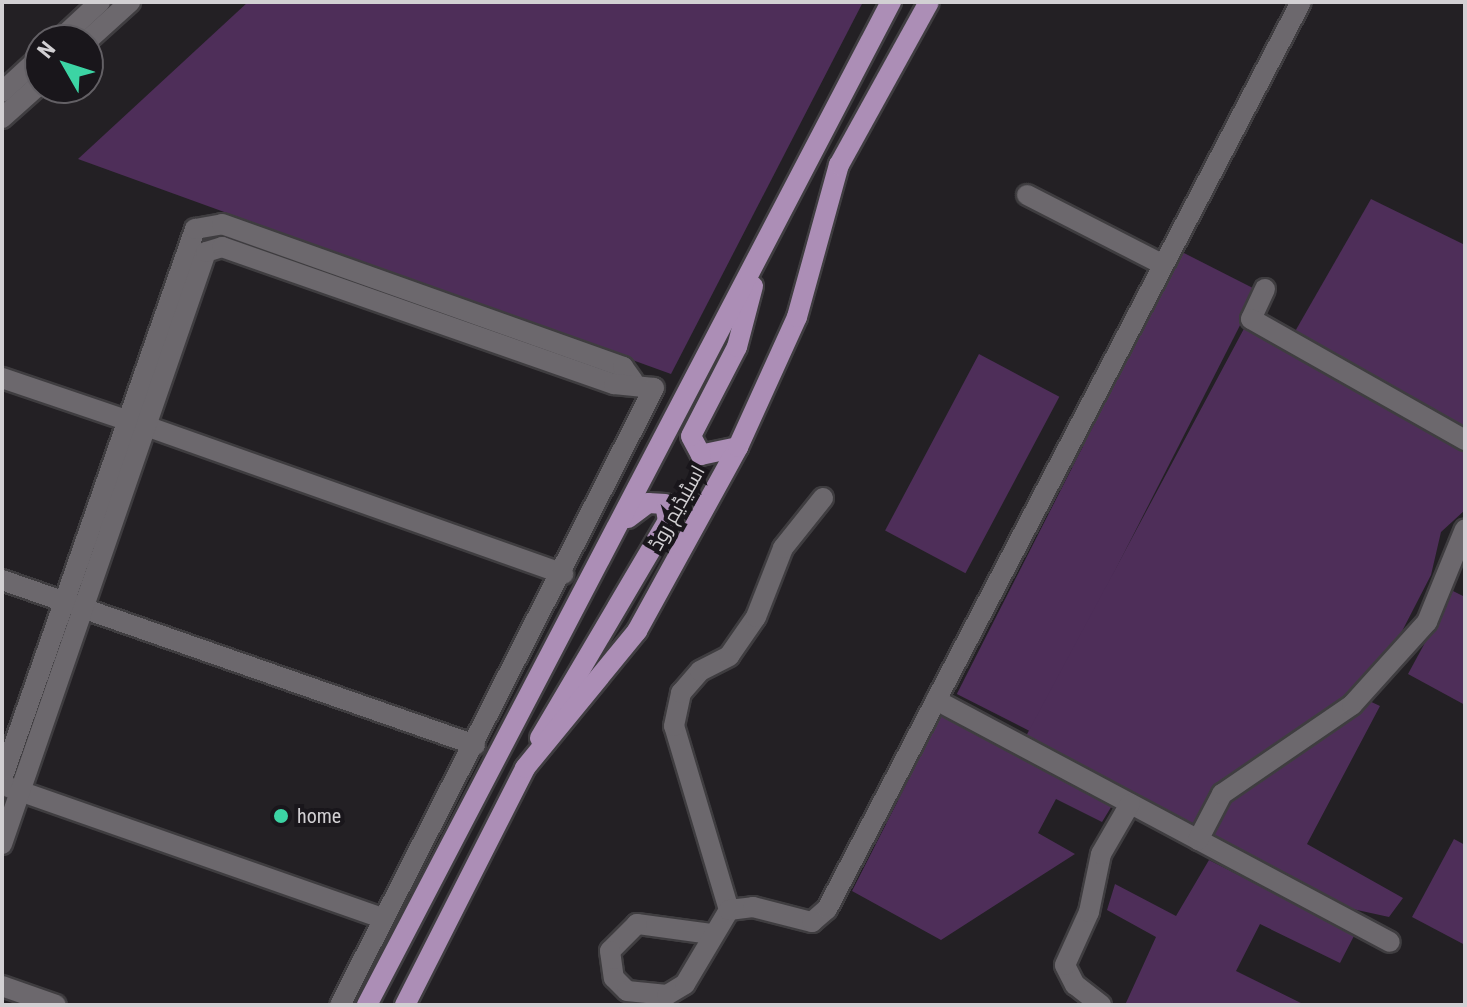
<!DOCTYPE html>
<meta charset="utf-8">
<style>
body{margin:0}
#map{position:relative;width:1467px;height:1007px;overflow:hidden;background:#232024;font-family:"Roboto Condensed",Cairo,sans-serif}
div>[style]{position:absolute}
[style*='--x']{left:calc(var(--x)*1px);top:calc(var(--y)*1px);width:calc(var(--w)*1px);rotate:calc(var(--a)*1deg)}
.green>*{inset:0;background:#4e2e59;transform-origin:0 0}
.roads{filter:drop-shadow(2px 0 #3f3d40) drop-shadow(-2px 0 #3f3d40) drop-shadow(0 2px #3f3d40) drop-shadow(0 -2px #3f3d40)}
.minor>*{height:20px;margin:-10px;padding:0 10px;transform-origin:10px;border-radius:10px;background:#6c686d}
.tertiary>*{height:20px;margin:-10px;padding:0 10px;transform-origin:10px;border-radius:10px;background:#6c686d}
.primary>*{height:20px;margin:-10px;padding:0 10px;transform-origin:10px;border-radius:10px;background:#ac8eb6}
.dots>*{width:22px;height:22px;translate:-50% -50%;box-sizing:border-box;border:4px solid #19161b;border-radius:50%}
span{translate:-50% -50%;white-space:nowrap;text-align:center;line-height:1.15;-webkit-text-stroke:8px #19161b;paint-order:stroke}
.street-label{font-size:20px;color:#d2d0d3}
.poi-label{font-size:20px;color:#d2d0d3}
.left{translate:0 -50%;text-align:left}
.frame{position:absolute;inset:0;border:4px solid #d2d0d3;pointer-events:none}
.north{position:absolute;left:24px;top:24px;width:80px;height:80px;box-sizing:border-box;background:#19161b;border:2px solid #636065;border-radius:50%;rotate:309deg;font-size:22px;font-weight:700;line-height:32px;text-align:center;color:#d2d0d3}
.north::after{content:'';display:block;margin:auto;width:28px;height:36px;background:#3cd4a4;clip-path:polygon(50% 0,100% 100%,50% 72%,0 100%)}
</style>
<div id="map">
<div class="green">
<i style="clip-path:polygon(248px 2px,863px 2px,671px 374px,78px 159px)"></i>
<i style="clip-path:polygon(1371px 199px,1465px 245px,1465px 432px,1293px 335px)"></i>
<i style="left:1182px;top:252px;width:85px;height:496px;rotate:27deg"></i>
<i style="clip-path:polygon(1247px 323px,1465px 446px,1465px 510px,1441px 532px,1431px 575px,1398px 639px,1332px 715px,1222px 779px,1192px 825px,1025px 738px)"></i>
<i style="left:979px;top:354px;width:91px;height:200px;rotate:28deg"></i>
<i style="clip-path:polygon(1453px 591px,1465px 597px,1465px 705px,1408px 674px)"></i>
<i style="clip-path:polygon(1365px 699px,1380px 706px,1307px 844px,1403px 898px,1389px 917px,1348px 908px,1212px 835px,1232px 795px)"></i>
<i style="clip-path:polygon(943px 712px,1113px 804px,1102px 822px,1056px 799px,1038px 833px,1075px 854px,941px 940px,852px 891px)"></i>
<i style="clip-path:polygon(1454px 839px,1465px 845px,1465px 945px,1412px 917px)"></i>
<i style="clip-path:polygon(1209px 860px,1355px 934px,1340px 963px,1260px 924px,1236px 971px,1305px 1005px,1125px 1005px,1156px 937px,1107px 910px,1115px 884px,1176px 916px)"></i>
</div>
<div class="roads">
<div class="minor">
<i style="--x:1027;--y:195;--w:152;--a:27.1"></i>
<i style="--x:1265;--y:289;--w:33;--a:115"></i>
<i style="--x:1251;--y:319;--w:246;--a:29.5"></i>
<i style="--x:2;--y:378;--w:131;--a:18.7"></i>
<i style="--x:143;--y:425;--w:446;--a:19.5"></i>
<i style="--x:2;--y:580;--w:501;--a:19.23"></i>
<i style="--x:936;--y:700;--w:514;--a:28.06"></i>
<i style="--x:2;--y:779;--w:583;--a:-70.66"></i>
<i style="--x:195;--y:229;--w:27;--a:-10"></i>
<i style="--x:222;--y:224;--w:426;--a:19.6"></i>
<i style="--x:623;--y:367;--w:17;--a:54"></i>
<i style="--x:8;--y:787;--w:396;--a:19.3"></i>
<i style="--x:1198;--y:840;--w:52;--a:-62.4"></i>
<i style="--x:1222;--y:794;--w:158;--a:-34.4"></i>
<i style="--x:1352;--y:705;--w:112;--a:-47.9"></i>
<i style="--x:1427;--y:622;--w:100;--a:-67.8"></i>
<i style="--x:2;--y:844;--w:626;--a:-70.99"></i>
<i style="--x:206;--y:252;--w:17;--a:-17"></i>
<i style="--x:222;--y:247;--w:415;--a:19.3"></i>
<i style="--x:614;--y:384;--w:40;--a:5.7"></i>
<i style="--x:654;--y:388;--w:692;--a:116.97"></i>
<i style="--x:729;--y:910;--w:192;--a:-106.6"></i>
<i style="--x:674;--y:726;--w:34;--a:-78"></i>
<i style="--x:681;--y:693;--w:29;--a:-49"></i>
<i style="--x:700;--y:671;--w:33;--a:-27"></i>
<i style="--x:729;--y:656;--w:47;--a:-55.3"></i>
<i style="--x:756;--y:617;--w:74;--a:-68.6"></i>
<i style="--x:783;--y:548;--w:64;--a:-51.3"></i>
<i style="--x:711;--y:934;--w:75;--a:-172.3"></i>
<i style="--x:637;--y:924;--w:38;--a:135"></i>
<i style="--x:610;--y:951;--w:27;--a:82"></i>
<i style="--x:614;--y:978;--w:18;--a:45"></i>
<i style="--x:627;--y:991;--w:40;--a:5.7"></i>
<i style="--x:667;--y:995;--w:21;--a:-31"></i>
<i style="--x:685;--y:984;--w:86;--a:-59.3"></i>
<i style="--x:729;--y:910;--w:24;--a:-7"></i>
<i style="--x:753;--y:907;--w:61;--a:14.3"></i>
<i style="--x:812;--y:922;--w:20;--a:-41"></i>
<i style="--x:827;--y:909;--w:1023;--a:-62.41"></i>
<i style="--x:2;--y:986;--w:57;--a:19.4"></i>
<i style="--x:1101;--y:1005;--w:33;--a:-142"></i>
<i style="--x:1075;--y:985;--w:22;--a:-117"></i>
<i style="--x:1065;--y:965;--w:58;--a:-65.6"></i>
<i style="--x:1089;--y:912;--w:59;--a:-78.3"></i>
<i style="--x:1101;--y:854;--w:58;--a:-59.9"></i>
</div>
<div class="tertiary">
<i style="--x:59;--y:40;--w:56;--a:-42.8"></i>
<i style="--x:88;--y:40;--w:57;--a:-42.1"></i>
<i style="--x:2;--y:92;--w:52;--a:-42.6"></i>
<i style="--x:2;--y:118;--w:51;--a:-41.8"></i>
</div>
<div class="primary">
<i style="--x:738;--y:447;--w:38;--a:168"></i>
<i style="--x:701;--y:455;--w:21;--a:-118"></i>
<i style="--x:691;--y:436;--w:100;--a:-62.7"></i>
<i style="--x:737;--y:347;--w:63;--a:-75.3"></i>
<i style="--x:540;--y:738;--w:252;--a:-59.5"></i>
<i style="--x:668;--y:521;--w:17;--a:-100"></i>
<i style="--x:665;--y:504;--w:17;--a:-177"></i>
<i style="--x:648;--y:503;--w:25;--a:143"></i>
<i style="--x:367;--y:1005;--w:1132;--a:-62.42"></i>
<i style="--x:405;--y:1005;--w:266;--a:-63.1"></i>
<i style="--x:525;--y:768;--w:177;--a:-50.7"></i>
<i style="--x:637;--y:631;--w:210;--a:-61.2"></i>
<i style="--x:738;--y:447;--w:143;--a:-65.6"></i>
<i style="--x:797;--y:317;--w:158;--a:-74.6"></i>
<i style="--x:839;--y:165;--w:186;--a:-61.1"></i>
</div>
</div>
<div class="dots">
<i style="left:281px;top:816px;background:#3cd4a4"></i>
</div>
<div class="street-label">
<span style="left:677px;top:508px;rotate:-61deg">اسٹیڈیم روڈ</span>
</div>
<div class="poi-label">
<span class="left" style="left:297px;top:816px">home</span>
</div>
<div class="frame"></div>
<div class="north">N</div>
</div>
